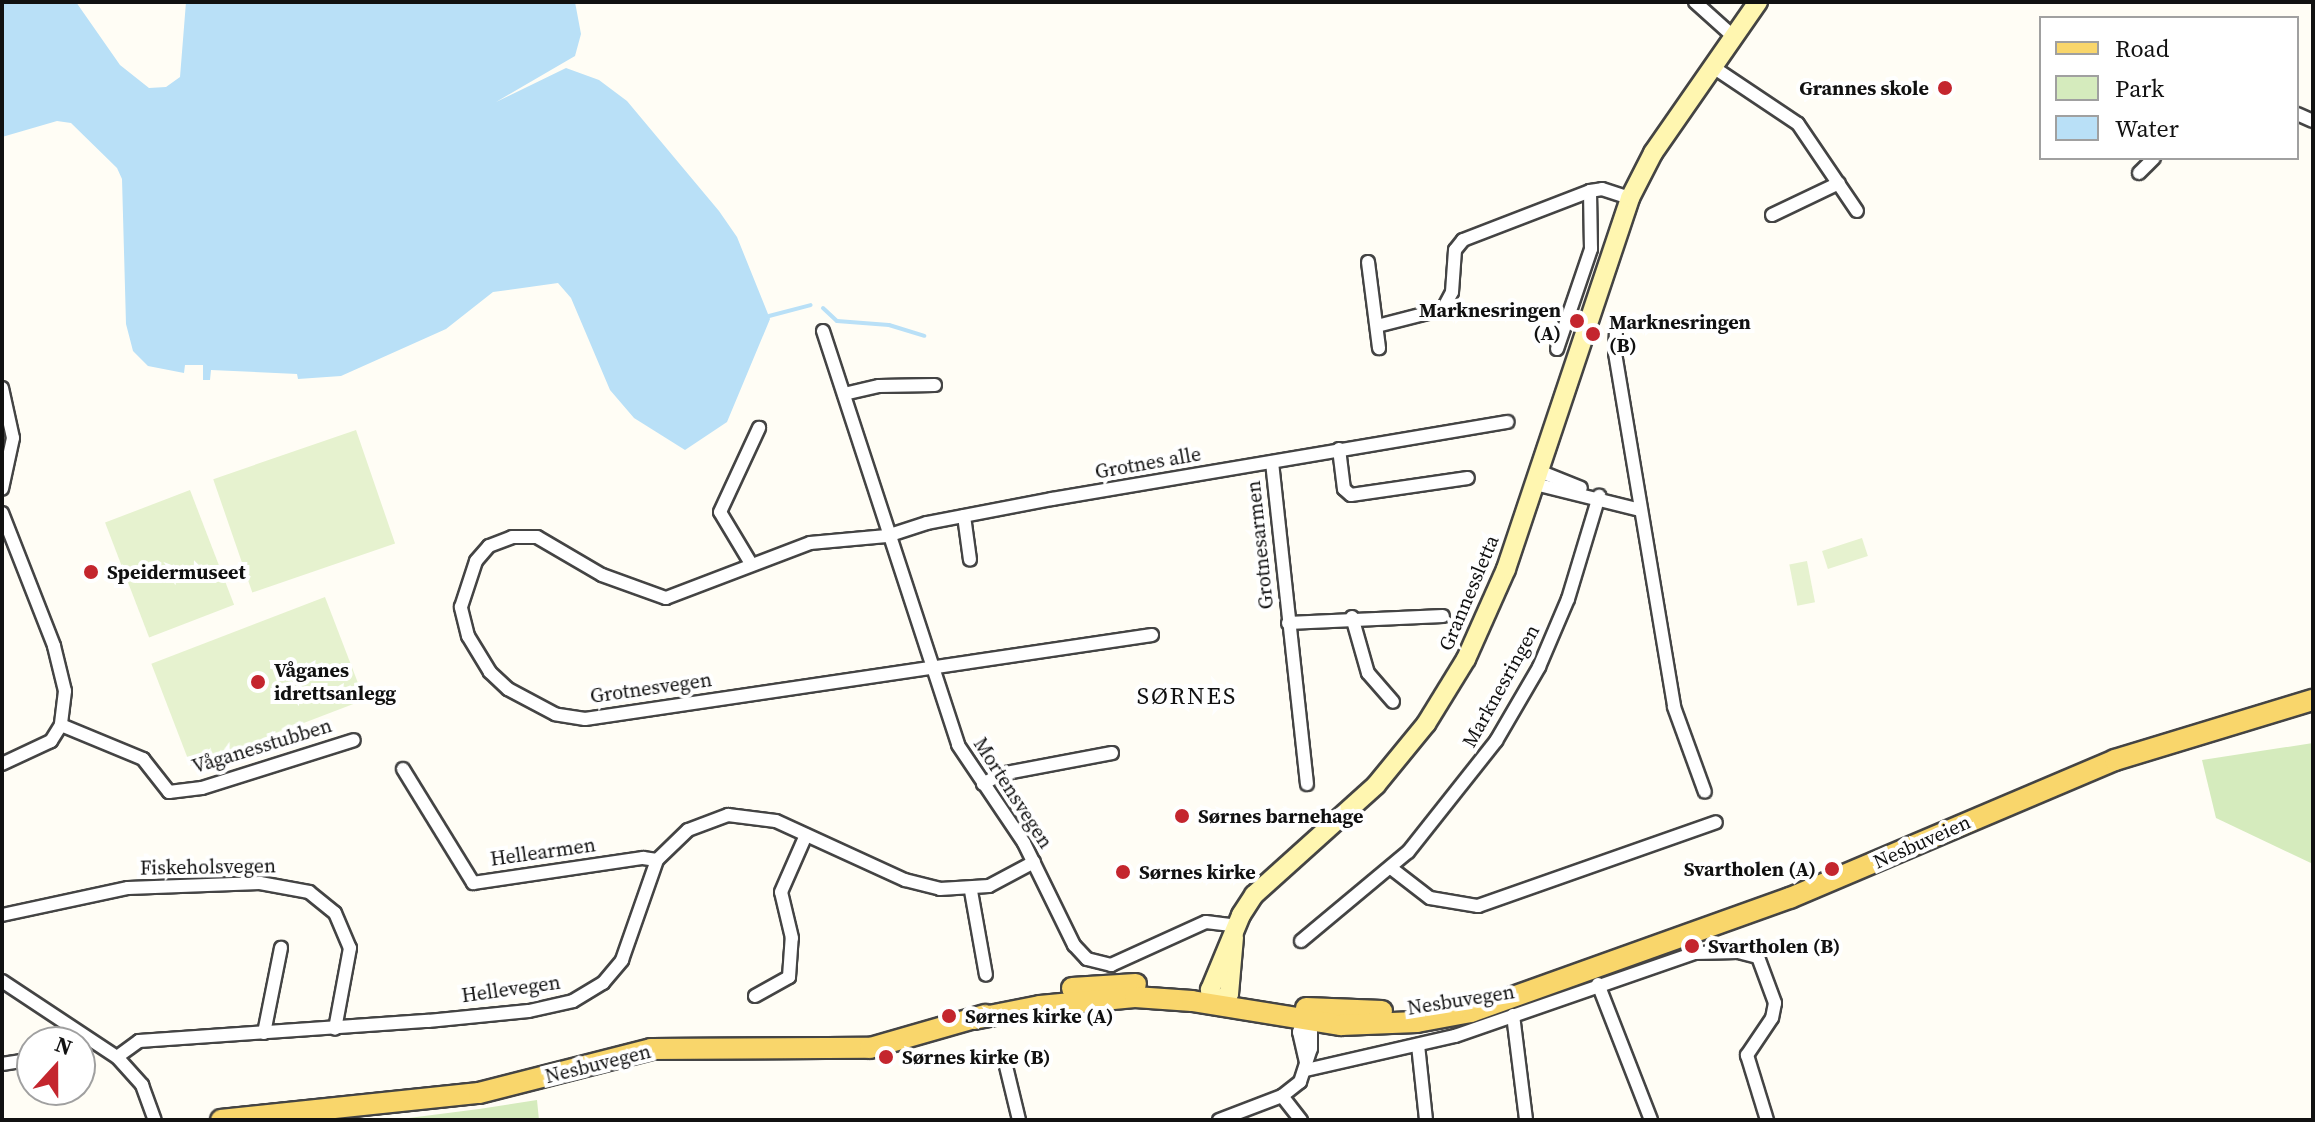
<!DOCTYPE html>
<meta charset="utf-8">
<style>
body{margin:0}
#map{position:relative;width:2315px;height:1122px;overflow:hidden;background:#fffdf5;font-family:"Source Serif 4",serif}
div>[style]{position:absolute}
[style*='--x']{left:calc(var(--x)*1px);top:calc(var(--y)*1px);width:calc(var(--w)*1px);rotate:calc(var(--a)*1deg)}
.green>*{inset:0;background:#d5ebbd}
.pitch>*{inset:0;background:#e6f2cf;transform-origin:0 0}
.water>*{inset:0;background:#b9e0f7}
.stream>*{height:4px;margin:-2px;padding:0 2px;transform-origin:2px;border-radius:2px;background:#b9e0f7}
.roads{filter:drop-shadow(2px 0 #444) drop-shadow(-2px 0 #444) drop-shadow(0 2px #444) drop-shadow(0 -2px #444)}
.street>*{height:12px;margin:-6px;padding:0 6px;transform-origin:6px;border-radius:6px;background:#fff}
.secondary>*{height:18px;margin:-9px;padding:0 9px;transform-origin:9px;border-radius:9px;background:#fff6b0}
.primary>*{height:20px;margin:-10px;padding:0 10px;transform-origin:10px;border-radius:10px;background:#f9d66b}
.dots>*{width:22px;height:22px;translate:-50% -50%;box-sizing:border-box;border:4px solid #fff;border-radius:50%}
span{translate:-50% -50%;white-space:nowrap;text-align:center;line-height:1.15;-webkit-text-stroke:8px #fff;paint-order:stroke}
.poi-label{font-size:20px;color:#111;font-weight:700}
.right{translate:-100% -50%;text-align:right}
.left{translate:0 -50%;text-align:left}
.street-label{font-size:20px;color:#111}
.quarter-label{font-size:24px;color:#111;letter-spacing:2px}
.frame{position:absolute;inset:0;border:4px solid #111;pointer-events:none}
.legend{position:absolute;left:2039px;top:16px;width:260px;height:144px;box-sizing:border-box;background:#fff;border:2px solid #a0a0a0;margin:0;padding:10px 14px;list-style:none;font-size:24px;color:#111}
.legend li{display:flex;align-items:center;gap:16px;height:40px}
.legend b{width:40px;border:2px solid #a0a0a0}
.north{position:absolute;left:16px;top:1026px;width:80px;height:80px;box-sizing:border-box;background:#fff;border:2px solid #a0a0a0;border-radius:50%;rotate:21deg;font-size:22px;font-weight:700;line-height:32px;text-align:center;color:#111}
.north::after{content:'';display:block;margin:auto;width:28px;height:36px;background:#c4262e;clip-path:polygon(50% 0,100% 100%,50% 72%,0 100%)}
</style>
<div id="map">
<div class="green">
<i style="clip-path:polygon(2313px 743px,2313px 864px,2216px 818px,2202px 760px)"></i>
<i style="clip-path:polygon(537px 1100px,539px 1120px,401px 1119px,479px 1109px)"></i>
</div>
<div class="pitch">
<i style="left:356px;top:430px;width:120px;height:151px;rotate:71deg"></i>
<i style="left:190px;top:490px;width:123px;height:91px;rotate:69deg"></i>
<i style="left:1862px;top:538px;width:19px;height:42px;rotate:72deg"></i>
<i style="left:1807px;top:561px;width:42px;height:18px;rotate:79deg"></i>
<i style="left:325px;top:597px;width:110px;height:186px;rotate:69deg"></i>
</div>
<div class="water">
<i style="clip-path:polygon(2px 2px,76px 2px,120px 65px,149px 88px,166px 87px,180px 77px,186px 2px,575px 2px,581px 34px,575px 56px,496px 102px,566px 68px,599px 80px,627px 101px,719px 211px,737px 237px,770px 319px,727px 422px,685px 450px,634px 418px,610px 390px,571px 298px,558px 283px,493px 292px,446px 329px,341px 376px,298px 379px,297px 374px,211px 370px,210px 380px,203px 380px,203px 365px,185px 365px,184px 373px,148px 366px,133px 351px,126px 324px,122px 179px,117px 168px,71px 123px,57px 121px,2px 137px)"></i>
</div>
<div class="stream">
<i style="--x:823;--y:308;--w:19;--a:43"></i>
<i style="--x:837;--y:321;--w:52;--a:4.4"></i>
<i style="--x:889;--y:325;--w:37;--a:17"></i>
<i style="--x:769;--y:316;--w:43;--a:-14.7"></i>
</div>
<div class="roads">
<div class="street">
<i style="--x:1695;--y:2;--w:52;--a:41.9"></i>
<i style="--x:1713;--y:67;--w:102;--a:33.8"></i>
<i style="--x:1798;--y:124;--w:105;--a:55.9"></i>
<i style="--x:2297;--y:114;--w:17;--a:24"></i>
<i style="--x:2139;--y:173;--w:21;--a:-45"></i>
<i style="--x:1772;--y:215;--w:74;--a:-25.5"></i>
<i style="--x:1368;--y:262;--w:87;--a:82.7"></i>
<i style="--x:1377;--y:326;--w:68;--a:-14.4"></i>
<i style="--x:1443;--y:309;--w:19;--a:-62"></i>
<i style="--x:1452;--y:292;--w:42;--a:-85.9"></i>
<i style="--x:1455;--y:250;--w:13;--a:-51"></i>
<i style="--x:1463;--y:240;--w:136;--a:-21.1"></i>
<i style="--x:1590;--y:191;--w:12;--a:-9"></i>
<i style="--x:1602;--y:189;--w:29;--a:18"></i>
<i style="--x:1616;--y:330;--w:23;--a:92"></i>
<i style="--x:1615;--y:353;--w:359;--a:80.5"></i>
<i style="--x:1674;--y:707;--w:90;--a:70"></i>
<i style="--x:823;--y:331;--w:435;--a:71.9"></i>
<i style="--x:958;--y:745;--w:118;--a:56"></i>
<i style="--x:1024;--y:843;--w:114;--a:63.9"></i>
<i style="--x:1074;--y:945;--w:19;--a:47"></i>
<i style="--x:1087;--y:959;--w:25;--a:14"></i>
<i style="--x:1111;--y:965;--w:104;--a:-24.4"></i>
<i style="--x:1206;--y:922;--w:32;--a:7"></i>
<i style="--x:1557;--y:349;--w:106;--a:-71.2"></i>
<i style="--x:1591;--y:249;--w:58;--a:-91"></i>
<i style="--x:2;--y:388;--w:51;--a:77.6"></i>
<i style="--x:13;--y:438;--w:52;--a:102.2"></i>
<i style="--x:844;--y:394;--w:36;--a:-13"></i>
<i style="--x:879;--y:386;--w:56;--a:-1"></i>
<i style="--x:1339;--y:449;--w:40;--a:82.9"></i>
<i style="--x:1344;--y:489;--w:9;--a:41"></i>
<i style="--x:1351;--y:495;--w:118;--a:-8.3"></i>
<i style="--x:1272;--y:462;--w:324;--a:83.8"></i>
<i style="--x:1539;--y:471;--w:45;--a:22"></i>
<i style="--x:1535;--y:484;--w:108;--a:13.9"></i>
<i style="--x:2;--y:513;--w:143;--a:68.6"></i>
<i style="--x:54;--y:646;--w:46;--a:76.3"></i>
<i style="--x:65;--y:691;--w:34;--a:97"></i>
<i style="--x:61;--y:725;--w:19;--a:122"></i>
<i style="--x:51;--y:741;--w:54;--a:154.9"></i>
<i style="--x:964;--y:516;--w:44;--a:82.2"></i>
<i style="--x:750;--y:562;--w:58;--a:-121"></i>
<i style="--x:720;--y:512;--w:93;--a:-65.1"></i>
<i style="--x:1352;--y:617;--w:58;--a:74.1"></i>
<i style="--x:1368;--y:673;--w:38;--a:49"></i>
<i style="--x:1288;--y:623;--w:155;--a:-2.6"></i>
<i style="--x:1152;--y:635;--w:573;--a:171.57"></i>
<i style="--x:585;--y:719;--w:30;--a:-171"></i>
<i style="--x:555;--y:714;--w:53;--a:-152"></i>
<i style="--x:508;--y:689;--w:25;--a:-137"></i>
<i style="--x:490;--y:672;--w:42;--a:-121.4"></i>
<i style="--x:468;--y:636;--w:30;--a:-104"></i>
<i style="--x:461;--y:607;--w:48;--a:-71.9"></i>
<i style="--x:476;--y:561;--w:20;--a:-49"></i>
<i style="--x:489;--y:546;--w:25;--a:-21"></i>
<i style="--x:512;--y:537;--w:25;--a:0"></i>
<i style="--x:537;--y:537;--w:75;--a:30.3"></i>
<i style="--x:602;--y:575;--w:68;--a:19.8"></i>
<i style="--x:666;--y:598;--w:154;--a:-20.9"></i>
<i style="--x:810;--y:543;--w:77;--a:-5.2"></i>
<i style="--x:887;--y:536;--w:42;--a:-18"></i>
<i style="--x:927;--y:523;--w:127;--a:-10.9"></i>
<i style="--x:1052;--y:499;--w:462;--a:-9.6"></i>
<i style="--x:61;--y:725;--w:89;--a:22.5"></i>
<i style="--x:143;--y:759;--w:42;--a:51.8"></i>
<i style="--x:169;--y:792;--w:33;--a:-7"></i>
<i style="--x:202;--y:788;--w:159;--a:-17.5"></i>
<i style="--x:403;--y:769;--w:134;--a:58.4"></i>
<i style="--x:473;--y:883;--w:172;--a:-8.4"></i>
<i style="--x:643;--y:858;--w:14;--a:8"></i>
<i style="--x:983;--y:784;--w:21;--a:-29"></i>
<i style="--x:1001;--y:774;--w:113;--a:-10.7"></i>
<i style="--x:1391;--y:868;--w:49;--a:37.6"></i>
<i style="--x:1430;--y:898;--w:49;--a:9.5"></i>
<i style="--x:1478;--y:906;--w:252;--a:-19.4"></i>
<i style="--x:971;--y:891;--w:85;--a:79.9"></i>
<i style="--x:2;--y:915;--w:129;--a:-12.1"></i>
<i style="--x:128;--y:888;--w:132;--a:-2.2"></i>
<i style="--x:260;--y:883;--w:50;--a:10.4"></i>
<i style="--x:309;--y:892;--w:33;--a:39"></i>
<i style="--x:335;--y:913;--w:38;--a:67"></i>
<i style="--x:350;--y:948;--w:82;--a:100.5"></i>
<i style="--x:1301;--y:941;--w:139;--a:-39.8"></i>
<i style="--x:1408;--y:852;--w:142;--a:-51.6"></i>
<i style="--x:1496;--y:741;--w:86;--a:-59.8"></i>
<i style="--x:1539;--y:667;--w:74;--a:-66.9"></i>
<i style="--x:1568;--y:599;--w:108;--a:-73.2"></i>
<i style="--x:2;--y:981;--w:138;--a:33.5"></i>
<i style="--x:117;--y:1057;--w:38;--a:48"></i>
<i style="--x:142;--y:1085;--w:37;--a:70"></i>
<i style="--x:1598;--y:984;--w:146;--a:68.7"></i>
<i style="--x:755;--y:996;--w:39;--a:-29"></i>
<i style="--x:789;--y:977;--w:39;--a:-86"></i>
<i style="--x:792;--y:938;--w:47;--a:-103.4"></i>
<i style="--x:781;--y:892;--w:62;--a:-66.3"></i>
<i style="--x:1513;--y:1015;--w:106;--a:82.9"></i>
<i style="--x:1304;--y:1016;--w:17;--a:107"></i>
<i style="--x:1299;--y:1032;--w:32;--a:77"></i>
<i style="--x:264;--y:1033;--w:87;--a:-78.7"></i>
<i style="--x:1418;--y:1045;--w:75;--a:83.9"></i>
<i style="--x:117;--y:1057;--w:27;--a:-36"></i>
<i style="--x:139;--y:1041;--w:290;--a:-4"></i>
<i style="--x:428;--y:1021;--w:101;--a:-5.7"></i>
<i style="--x:529;--y:1011;--w:45;--a:-12.8"></i>
<i style="--x:573;--y:1001;--w:35;--a:-31"></i>
<i style="--x:603;--y:983;--w:30;--a:-50"></i>
<i style="--x:622;--y:960;--w:106;--a:-70.7"></i>
<i style="--x:657;--y:860;--w:43;--a:-44.1"></i>
<i style="--x:688;--y:830;--w:43;--a:-20.6"></i>
<i style="--x:728;--y:815;--w:48;--a:7.1"></i>
<i style="--x:776;--y:821;--w:142;--a:24.6"></i>
<i style="--x:905;--y:880;--w:36;--a:14"></i>
<i style="--x:940;--y:889;--w:49;--a:-3.5"></i>
<i style="--x:989;--y:886;--w:51;--a:-28.1"></i>
<i style="--x:1004;--y:1058;--w:64;--a:76.4"></i>
<i style="--x:2;--y:1064;--w:30;--a:-9"></i>
<i style="--x:1306;--y:1070;--w:153;--a:-12.9"></i>
<i style="--x:1455;--y:1036;--w:254;--a:-19.1"></i>
<i style="--x:1695;--y:953;--w:43;--a:-1.3"></i>
<i style="--x:1738;--y:952;--w:21;--a:14"></i>
<i style="--x:1758;--y:957;--w:49;--a:69.7"></i>
<i style="--x:1775;--y:1003;--w:15;--a:101"></i>
<i style="--x:1772;--y:1018;--w:45;--a:124"></i>
<i style="--x:1747;--y:1055;--w:68;--a:72.9"></i>
<i style="--x:1282;--y:1096;--w:31;--a:52"></i>
<i style="--x:1219;--y:1120;--w:67;--a:-20.9"></i>
<i style="--x:1282;--y:1096;--w:23;--a:-38"></i>
<i style="--x:1300;--y:1082;--w:35;--a:-72"></i>
<i style="--x:1311;--y:1049;--w:34;--a:-90"></i>
</div>
<div class="secondary">
<i style="--x:1234;--y:937;--w:57;--a:95"></i>
<i style="--x:1229;--y:994;--w:18;--a:146"></i>
<i style="--x:1214;--y:1004;--w:15;--a:-106"></i>
<i style="--x:1210;--y:990;--w:81;--a:-67.5"></i>
<i style="--x:1241;--y:915;--w:24;--a:-57"></i>
<i style="--x:1254;--y:895;--w:164;--a:-42"></i>
<i style="--x:1376;--y:785;--w:79;--a:-50.7"></i>
<i style="--x:1426;--y:724;--w:76;--a:-58.4"></i>
<i style="--x:1466;--y:659;--w:98;--a:-66"></i>
<i style="--x:1506;--y:569;--w:391;--a:-71.5"></i>
<i style="--x:1630;--y:198;--w:51;--a:-62.9"></i>
<i style="--x:1653;--y:153;--w:184;--a:-55.2"></i>
</div>
<div class="primary">
<i style="--x:1072;--y:988;--w:64;--a:-3.6"></i>
<i style="--x:1306;--y:1008;--w:76;--a:2.3"></i>
<i style="--x:974;--y:1019;--w:67;--a:-11.1"></i>
<i style="--x:1040;--y:1006;--w:95;--a:-5.4"></i>
<i style="--x:1135;--y:997;--w:57;--a:4"></i>
<i style="--x:1192;--y:1001;--w:151;--a:9.2"></i>
<i style="--x:1341;--y:1025;--w:76;--a:-2.3"></i>
<i style="--x:1417;--y:1022;--w:55;--a:-10.5"></i>
<i style="--x:1471;--y:1012;--w:339;--a:-19.7"></i>
<i style="--x:1790;--y:898;--w:353;--a:-23"></i>
<i style="--x:2115;--y:760;--w:207;--a:-16.9"></i>
<i style="--x:221;--y:1120;--w:259;--a:-6"></i>
<i style="--x:479;--y:1093;--w:178;--a:-14.3"></i>
<i style="--x:651;--y:1049;--w:219;--a:-0.3"></i>
<i style="--x:870;--y:1048;--w:120;--a:-16"></i>
</div>
</div>
<div class="dots">
<i style="left:1945px;top:88px;background:#c4262e"></i>
<i style="left:1577px;top:321px;background:#c4262e"></i>
<i style="left:1593px;top:334px;background:#c4262e"></i>
<i style="left:91px;top:572px;background:#c4262e"></i>
<i style="left:258px;top:682px;background:#c4262e"></i>
<i style="left:1182px;top:816px;background:#c4262e"></i>
<i style="left:1832px;top:869px;background:#c4262e"></i>
<i style="left:1123px;top:872px;background:#c4262e"></i>
<i style="left:1692px;top:946px;background:#c4262e"></i>
<i style="left:949px;top:1016px;background:#c4262e"></i>
<i style="left:886px;top:1057px;background:#c4262e"></i>
</div>
<div class="poi-label">
<span class="right" style="left:1929px;top:88px">Grannes skole</span>
<span class="right" style="left:1561px;top:322px">Marknesringen<br>(A)</span>
<span class="left" style="left:1609px;top:334px">Marknesringen<br>(B)</span>
<span class="left" style="left:107px;top:572px">Speidermuseet</span>
<span class="left" style="left:274px;top:682px">Våganes<br>idrettsanlegg</span>
<span class="left" style="left:1198px;top:816px">Sørnes barnehage</span>
<span class="right" style="left:1816px;top:869px">Svartholen (A)</span>
<span class="left" style="left:1139px;top:872px">Sørnes kirke</span>
<span class="left" style="left:1708px;top:946px">Svartholen (B)</span>
<span class="left" style="left:965px;top:1016px">Sørnes kirke (A)</span>
<span class="left" style="left:902px;top:1057px">Sørnes kirke (B)</span>
</div>
<div class="street-label">
<span style="left:1148px;top:463px;rotate:-10deg">Grotnes alle</span>
<span style="left:1260px;top:545px;rotate:-96deg">Grotnesarmen</span>
<span style="left:1469px;top:593px;rotate:-67deg">Grannessletta</span>
<span style="left:1501px;top:686px;rotate:-61deg">Marknesringen</span>
<span style="left:651px;top:688px;rotate:-8deg">Grotnesvegen</span>
<span style="left:262px;top:746px;rotate:-17deg">Våganesstubben</span>
<span style="left:1013px;top:793px;rotate:57deg">Mortensvegen</span>
<span style="left:1922px;top:842px;rotate:-24deg">Nesbuveien</span>
<span style="left:543px;top:852px;rotate:-8deg">Hellearmen</span>
<span style="left:208px;top:867px;rotate:-1deg">Fiskeholsvegen</span>
<span style="left:511px;top:989px;rotate:-8deg">Hellevegen</span>
<span style="left:1461px;top:1000px;rotate:-9deg">Nesbuvegen</span>
<span style="left:598px;top:1064px;rotate:-14deg">Nesbuvegen</span>
</div>
<div class="quarter-label">
<span style="left:1187px;top:696px">SØRNES</span>
</div>
<div class="frame"></div>
<ul class="legend">
<li><b style="height:10px;background:#f9d66b"></b>Road</li>
<li><b style="height:22px;background:#d5ebbd"></b>Park</li>
<li><b style="height:22px;background:#b9e0f7"></b>Water</li>
</ul>
<div class="north">N</div>
</div>
